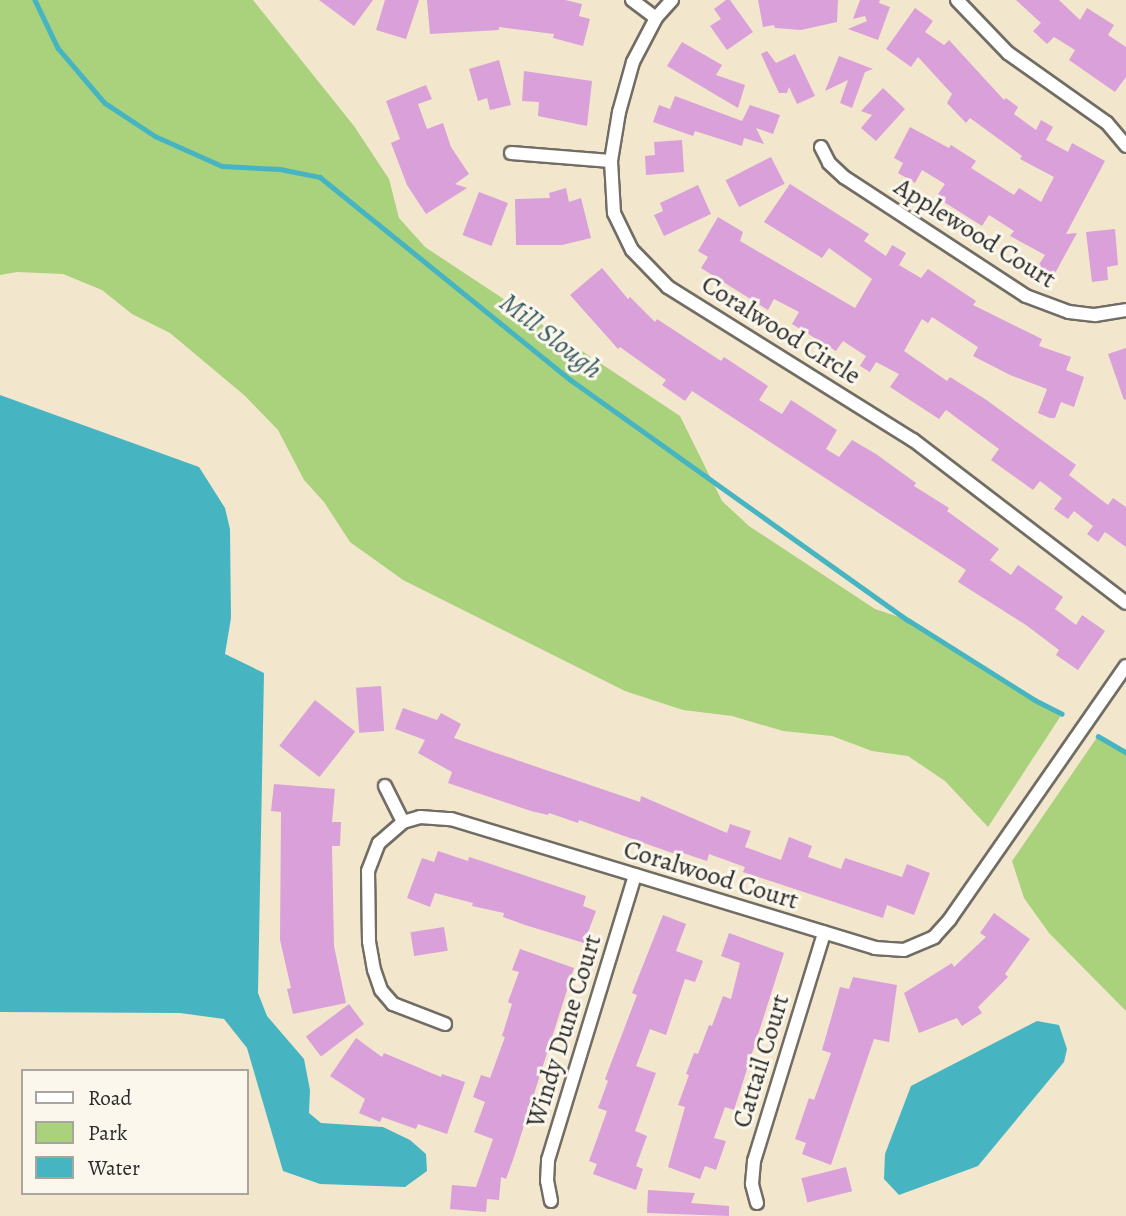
<!DOCTYPE html>
<style>
body{margin:0}
#map{position:relative;width:1126px;height:1216px;overflow:hidden;background:#f2e7cd;font-family:Alegreya,serif}
div>[style]{position:absolute}
[style*='--x']{left:calc(var(--x)*1px);top:calc(var(--y)*1px);width:calc(var(--w)*1px);rotate:calc(var(--a)*1deg)}
.green>*{inset:0;background:#aad17c}
.water>*{inset:0;background:#47b5c1}
.stream>*{height:4.5px;margin:-2.25px;padding:0 2.25px;transform-origin:2.25px;border-radius:2.25px;background:#47b5c1}
.building>*{inset:0;background:#d9a0d9;transform-origin:0 0}
.roads{filter:drop-shadow(2px 0 #716d64) drop-shadow(-2px 0 #716d64) drop-shadow(0 2px #716d64) drop-shadow(0 -2px #716d64)}
.street>*{height:12px;margin:-6px;padding:0 6px;transform-origin:6px;border-radius:6px;background:#fff}
span{translate:-50% -50%;white-space:nowrap;text-align:center;line-height:1.15;-webkit-text-stroke:6px #fbf7ec;paint-order:stroke}
.street-label{font-size:26px;color:#2b2b2b}
.water-label{font-size:28px;color:#355b60;font-style:italic}
.legend{position:absolute;left:21px;top:1069px;width:228px;height:126px;box-sizing:border-box;background:#fbf7ec;border:2px solid #a8a59f;margin:0;padding:9px 12px;list-style:none;font-size:21px;color:#2b2b2b}
.legend li{display:flex;align-items:center;gap:14px;height:35px}
.legend b{width:35px;border:2px solid #a8a59f}
</style>
<div id="map">
<div class="green">
<i style="clip-path:polygon(0 0,253px 0,354px 126px,389px 179px,399px 218px,425px 247px,680px 416px,722px 501px,749px 526px,875px 609px,908px 620px,1035px 700px,1062px 714px,988px 827px,945px 781px,908px 756px,872px 751px,832px 736px,783px 731px,732px 716px,683px 710px,625px 691px,403px 580px,350px 542px,324px 502px,304px 480px,278px 430px,244px 395px,170px 333px,132px 314px,102px 290px,63px 274px,17px 272px,0 275px)"></i>
<i style="clip-path:polygon(1098px 736px,1126px 752px,1126px 1011px,1049px 933px,1024px 898px,1012px 861px)"></i>
</div>
<div class="water">
<i style="clip-path:polygon(0 395px,199px 467px,225px 508px,230px 529px,231px 618px,225px 654px,264px 673px,258px 993px,267px 1016px,304px 1059px,310px 1090px,309px 1113px,321px 1123px,383px 1127px,410px 1140px,426px 1154px,427px 1171px,405px 1187px,320px 1184px,283px 1171px,247px 1048px,224px 1019px,180px 1013px,0 1012px)"></i>
<i style="clip-path:polygon(1037px 1021px,1059px 1025px,1067px 1049px,1064px 1062px,978px 1166px,899px 1195px,884px 1179px,885px 1154px,911px 1086px)"></i>
</div>
<div class="stream">
<i style="--x:35;--y:0;--w:53;--a:64.4"></i>
<i style="--x:58;--y:48;--w:72;--a:49.5"></i>
<i style="--x:105;--y:103;--w:60;--a:33.4"></i>
<i style="--x:155;--y:136;--w:73;--a:24.1"></i>
<i style="--x:222;--y:166;--w:58;--a:3"></i>
<i style="--x:280;--y:169;--w:41;--a:11.3"></i>
<i style="--x:320;--y:177;--w:323;--a:39"></i>
<i style="--x:571;--y:380;--w:414;--a:35.5"></i>
<i style="--x:908;--y:620;--w:150;--a:32.2"></i>
<i style="--x:1035;--y:700;--w:30;--a:27"></i>
<i style="--x:1098;--y:736;--w:32;--a:30"></i>
</div>
<div class="building">
<i style="clip-path:polygon(319px 0,373px 0,354px 26px)"></i>
<i style="clip-path:polygon(385px 0,419px 0,406px 39px,376px 30px)"></i>
<i style="clip-path:polygon(427px 0,565px 0,582px 4px,579px 16px,590px 19px,583px 46px,553px 38px,554px 34px,499px 27px,499px 30px,430px 34px)"></i>
<i style="clip-path:polygon(726px 0,730px 0,753px 32px,727px 50px,710px 26px,721px 19px,714px 9px)"></i>
<i style="clip-path:polygon(758px 0,838px 0,837px 22px,801px 30px,775px 28px,774px 25px,763px 27px)"></i>
<i style="clip-path:polygon(860px 0,880px 0,879px 3px,890px 7px,878px 40px,848px 29px,867px 21px,865px 16px,853px 19px)"></i>
<i style="clip-path:polygon(1016px 0,1059px 0,1080px 20px,1087px 8px,1114px 25px,1108px 35px,1126px 47px,1126px 77px,1115px 92px,1069px 60px,1075px 50px,1054px 37px,1047px 44px,1033px 31px,1041px 23px)"></i>
<i style="clip-path:polygon(915px 8px,933px 21px,925px 32px,944px 45px,949px 40px,1004px 100px,1006px 98px,1018px 107px,1014px 114px,1036px 130px,1041px 120px,1053px 127px,1046px 140px,1068px 152px,1072px 143px,1105px 161px,1066px 234px,1077px 233px,1054px 275px,1038px 266px,1045px 255px,1010px 236px,1014px 231px,989px 215px,982px 226px,936px 197px,945px 184px,922px 170px,915px 183px,898px 173px,903px 163px,894px 158px,910px 127px,949px 148px,951px 145px,976px 161px,971px 168px,1014px 195px,1019px 188px,1041px 202px,1054px 177px,1020px 159px,1022px 156px,970px 118px,966px 123px,947px 103px,952px 94px,918px 57px,911px 67px,886px 49px)"></i>
<i style="clip-path:polygon(682px 42px,722px 65px,716px 75px,745px 85px,738px 108px,667px 66px)"></i>
<i style="clip-path:polygon(767px 51px,776px 63px,795px 54px,815px 96px,797px 104px,789px 87px,787px 93px,779px 93px,761px 54px)"></i>
<i style="clip-path:polygon(839px 56px,873px 69px,865px 72px,852px 108px,840px 103px,848px 80px,825px 91px)"></i>
<i style="clip-path:polygon(499px 60px,511px 105px,490px 110px,487px 98px,478px 101px,469px 69px)"></i>
<i style="clip-path:polygon(524px 71px,592px 81px,587px 126px,538px 116px,539px 102px,522px 101px)"></i>
<i style="clip-path:polygon(426px 85px,432px 99px,418px 104px,427px 129px,443px 123px,451px 147px,469px 174px,455px 184px,467px 188px,426px 214px,407px 185px,391px 143px,400px 139px,386px 101px)"></i>
<i style="clip-path:polygon(883px 88px,905px 109px,876px 141px,861px 128px,872px 115px,861px 111px)"></i>
<i style="clip-path:polygon(675px 96px,742px 121px,750px 105px,780px 115px,773px 134px,756px 128px,764px 144px,744px 138px,742px 146px,695px 131px,693px 136px,653px 122px,659px 105px,670px 109px)"></i>
<i style="clip-path:polygon(682px 140px,684px 172px,646px 175px,645px 156px,655px 155px,654px 142px)"></i>
<i style="left:771px;top:157px;width:30px;height:51px;rotate:63deg"></i>
<i style="clip-path:polygon(790px 184px,869px 234px,864px 241px,886px 256px,892px 245px,906px 253px,899px 265px,921px 278px,928px 269px,976px 301px,973px 305px,1042px 339px,1039px 346px,1071px 357px,1066px 370px,1084px 377px,1074px 407px,1061px 402px,1055px 418px,1050px 418px,1038px 413px,1047px 389px,1010px 375px,973px 356px,978px 347px,932px 317px,928px 323px,922px 319px,904px 351px,947px 381px,950px 377px,985px 399px,1076px 465px,1069px 475px,1108px 505px,1113px 498px,1126px 507px,1126px 547px,1105px 532px,1098px 542px,1087px 534px,1093px 526px,1074px 511px,1068px 519px,1054px 509px,1062px 498px,1040px 481px,1033px 490px,991px 460px,999px 449px,946px 410px,939px 419px,890px 387px,899px 374px,876px 362px,870px 372px,860px 366px,866px 356px,843px 341px,836px 351px,792px 324px,799px 312px,774px 299px,768px 310px,701px 268px,708px 257px,698px 251px,718px 217px,743px 232px,740px 241px,855px 308px,872px 279px,829px 248px,822px 258px,764px 222px)"></i>
<i style="clip-path:polygon(698px 185px,711px 214px,664px 236px,654px 215px,663px 211px,660px 203px)"></i>
<i style="clip-path:polygon(566px 188px,569px 202px,581px 198px,591px 238px,562px 245px,516px 245px,515px 199px,550px 198px,549px 193px)"></i>
<i style="left:479px;top:192px;width:31px;height:46px;rotate:21deg"></i>
<i style="clip-path:polygon(1115px 229px,1118px 265px,1107px 267px,1108px 280px,1092px 282px,1086px 232px)"></i>
<i style="clip-path:polygon(602px 268px,628px 299px,630px 297px,655px 322px,657px 319px,721px 361px,724px 357px,768px 386px,759px 400px,782px 414px,791px 400px,837px 430px,826px 449px,839px 457px,852px 440px,876px 454px,916px 483px,914px 486px,949px 508px,947px 511px,999px 549px,990px 560px,1011px 575px,1018px 565px,1063px 597px,1055px 609px,1076px 625px,1082px 615px,1105px 631px,1078px 670px,1056px 655px,1059px 650px,1026px 625px,958px 582px,966px 570px,692px 391px,685px 401px,662px 385px,666px 380px,620px 347px,618px 349px,570px 295px)"></i>
<i style="clip-path:polygon(1126px 348px,1126px 399px,1124px 400px,1108px 354px)"></i>
<i style="left:381px;top:686px;width:45px;height:25px;rotate:86deg"></i>
<i style="left:315px;top:700px;width:51px;height:58px;rotate:38deg"></i>
<i style="clip-path:polygon(403px 708px,437px 720px,441px 713px,461px 724px,454px 738px,493px 752px,640px 802px,641px 796px,727px 833px,730px 824px,751px 831px,745px 847px,781px 860px,789px 837px,812px 846px,808px 857px,841px 869px,845px 858px,902px 877px,907px 864px,930px 873px,914px 915px,887px 905px,883px 918px,743px 872px,745px 867px,709px 854px,707px 861px,680px 852px,678px 855px,579px 820px,578px 823px,549px 813px,548px 815px,531px 811px,448px 783px,452px 772px,418px 753px,425px 740px,395px 729px)"></i>
<i style="clip-path:polygon(274px 784px,335px 789px,332px 822px,341px 822px,340px 846px,332px 846px,334px 946px,346px 1003px,293px 1014px,287px 989px,291px 988px,280px 940px,281px 812px,271px 811px)"></i>
<i style="clip-path:polygon(438px 851px,468px 861px,469px 857px,482px 861px,586px 896px,583px 906px,596px 911px,584px 943px,525px 925px,503px 917px,504px 913px,472px 906px,473px 903px,435px 893px,430px 907px,407px 898px,422px 858px,434px 862px)"></i>
<i style="clip-path:polygon(994px 913px,1030px 939px,1005px 974px,1008px 977px,978px 1007px,982px 1013px,962px 1026px,957px 1018px,919px 1033px,904px 993px,952px 963px,954px 967px,986px 937px,980px 933px)"></i>
<i style="clip-path:polygon(663px 915px,686px 924px,676px 951px,703px 961px,695px 982px,685px 979px,666px 1035px,650px 1029px,636px 1066px,656px 1073px,635px 1131px,647px 1136px,636px 1166px,643px 1169px,636px 1190px,593px 1174px,597px 1164px,589px 1161px,607px 1111px,598px 1108px,608px 1081px,605px 1079px,637px 995px,632px 993px)"></i>
<i style="left:444px;top:927px;width:24px;height:34px;rotate:81deg"></i>
<i style="clip-path:polygon(729px 933px,784px 953px,734px 1110px,725px 1107px,714px 1138px,726px 1141px,716px 1170px,705px 1166px,700px 1179px,668px 1167px,685px 1107px,678px 1105px,689px 1075px,686px 1074px,694px 1053px,698px 1054px,709px 1025px,712px 1026px,723px 996px,731px 999px,740px 963px,721px 956px)"></i>
<i style="clip-path:polygon(520px 949px,574px 968px,514px 1157px,506px 1179px,501px 1177px,499px 1200px,487px 1199px,486px 1212px,450px 1209px,452px 1185px,476px 1187px,493px 1139px,474px 1132px,485px 1102px,473px 1097px,481px 1075px,490px 1078px,505px 1037px,502px 1036px,512px 1004px,508px 1002px,519px 972px,512px 970px)"></i>
<i style="clip-path:polygon(853px 977px,897px 985px,889px 1042px,874px 1039px,831px 1165px,802px 1154px,806px 1143px,795px 1139px,809px 1098px,814px 1100px,831px 1053px,822px 1050px,840px 987px,849px 989px)"></i>
<i style="left:349px;top:1004px;width:25px;height:54px;rotate:53deg"></i>
<i style="clip-path:polygon(356px 1038px,382px 1057px,384px 1053px,441px 1077px,442px 1074px,465px 1082px,447px 1134px,418px 1124px,416px 1129px,382px 1117px,380px 1122px,359px 1113px,365px 1099px,330px 1076px)"></i>
<i style="left:846px;top:1167px;width:25px;height:46px;rotate:76deg"></i>
<i style="clip-path:polygon(648px 1190px,695px 1193px,691px 1203px,729px 1206px,729px 1216px,647px 1213px)"></i>
</div>
<div class="roads">
<div class="street">
<i style="--x:632;--y:0;--w:30;--a:37"></i>
<i style="--x:672;--y:0;--w:24;--a:132"></i>
<i style="--x:656;--y:18;--w:50;--a:117.6"></i>
<i style="--x:633;--y:62;--w:52;--a:105.6"></i>
<i style="--x:619;--y:112;--w:50;--a:99.3"></i>
<i style="--x:611;--y:161;--w:52;--a:86.7"></i>
<i style="--x:614;--y:213;--w:41;--a:64.1"></i>
<i style="--x:632;--y:250;--w:52;--a:45.8"></i>
<i style="--x:668;--y:287;--w:289;--a:32"></i>
<i style="--x:913;--y:440;--w:268;--a:37.4"></i>
<i style="--x:957;--y:0;--w:74;--a:46.1"></i>
<i style="--x:1008;--y:53;--w:121;--a:35.3"></i>
<i style="--x:1107;--y:123;--w:30;--a:50"></i>
<i style="--x:821;--y:147;--w:18;--a:63"></i>
<i style="--x:829;--y:163;--w:21;--a:43"></i>
<i style="--x:844;--y:177;--w:217;--a:33.2"></i>
<i style="--x:1026;--y:296;--w:46;--a:20.4"></i>
<i style="--x:1069;--y:312;--w:26;--a:7"></i>
<i style="--x:1095;--y:315;--w:31;--a:-9"></i>
<i style="--x:511;--y:153;--w:100;--a:4.6"></i>
<i style="--x:385;--y:786;--w:40;--a:63.4"></i>
<i style="--x:445;--y:1024;--w:56;--a:-159"></i>
<i style="--x:393;--y:1004;--w:18;--a:-131"></i>
<i style="--x:381;--y:990;--w:21;--a:-109"></i>
<i style="--x:374;--y:970;--w:29;--a:-100"></i>
<i style="--x:369;--y:941;--w:70;--a:-90.8"></i>
<i style="--x:368;--y:871;--w:30;--a:-69"></i>
<i style="--x:379;--y:843;--w:32;--a:-41"></i>
<i style="--x:403;--y:822;--w:18;--a:-16"></i>
<i style="--x:420;--y:817;--w:31;--a:4"></i>
<i style="--x:451;--y:819;--w:443;--a:16.9"></i>
<i style="--x:875;--y:948;--w:29;--a:4"></i>
<i style="--x:904;--y:950;--w:33;--a:-23"></i>
<i style="--x:934;--y:937;--w:24;--a:-48"></i>
<i style="--x:950;--y:919;--w:308;--a:-55.2"></i>
<i style="--x:551;--y:1201;--w:20;--a:-101"></i>
<i style="--x:547;--y:1181;--w:21;--a:-87"></i>
<i style="--x:548;--y:1160;--w:298;--a:-73"></i>
<i style="--x:757;--y:1203;--w:20;--a:-105"></i>
<i style="--x:752;--y:1184;--w:23;--a:-85"></i>
<i style="--x:754;--y:1161;--w:239;--a:-72.9"></i>
</div>
</div>
<div class="street-label">
<span style="left:975px;top:233px;rotate:32deg">Applewood Court</span>
<span style="left:781px;top:330px;rotate:32deg">Coralwood Circle</span>
<span style="left:711px;top:875px;rotate:17deg">Coralwood Court</span>
<span style="left:564px;top:1031px;rotate:-73deg">Windy Dune Court</span>
<span style="left:761px;top:1061px;rotate:-73deg">Cattail Court</span>
</div>
<div class="water-label">
<span style="left:551px;top:336px;rotate:38deg">Mill Slough</span>
</div>
<ul class="legend">
<li><b style="height:9px;background:#fff"></b>Road</li>
<li><b style="height:19px;background:#aad17c"></b>Park</li>
<li><b style="height:19px;background:#47b5c1"></b>Water</li>
</ul>
</div>
